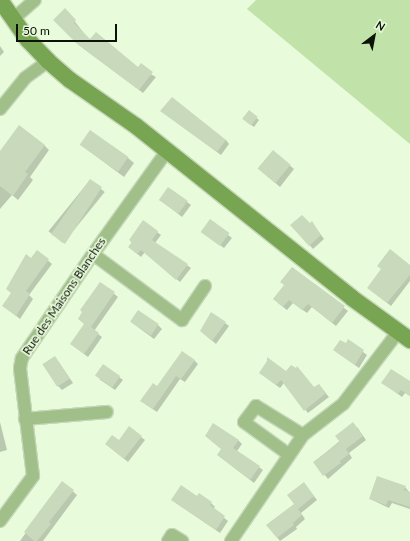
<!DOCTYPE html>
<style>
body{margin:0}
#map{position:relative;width:410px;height:541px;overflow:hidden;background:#e8fbdb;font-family:Lato,sans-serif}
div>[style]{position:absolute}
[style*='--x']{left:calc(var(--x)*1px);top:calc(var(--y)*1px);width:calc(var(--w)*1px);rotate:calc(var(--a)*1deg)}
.green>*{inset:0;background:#c1e2a8}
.shadow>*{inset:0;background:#0003;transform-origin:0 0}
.building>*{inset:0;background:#c8dabb;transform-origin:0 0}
.roads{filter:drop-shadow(1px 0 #c5d6b9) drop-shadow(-1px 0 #c5d6b9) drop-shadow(0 1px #c5d6b9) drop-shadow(0 -1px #c5d6b9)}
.street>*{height:12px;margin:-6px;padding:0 6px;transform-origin:6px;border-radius:6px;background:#a0bf89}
.secondary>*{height:16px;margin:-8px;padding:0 8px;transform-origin:8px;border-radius:8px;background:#77a551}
span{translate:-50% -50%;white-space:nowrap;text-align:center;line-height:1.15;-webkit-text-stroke:3.5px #e8fbdb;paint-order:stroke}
.street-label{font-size:12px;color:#0c1207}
.north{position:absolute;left:354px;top:16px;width:40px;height:40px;-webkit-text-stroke:3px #e8fbdb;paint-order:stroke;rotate:32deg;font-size:11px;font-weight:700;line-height:16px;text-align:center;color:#0c1207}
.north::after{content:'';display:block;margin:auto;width:14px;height:18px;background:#0c1207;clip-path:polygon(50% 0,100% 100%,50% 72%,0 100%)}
.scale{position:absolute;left:16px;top:24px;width:101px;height:18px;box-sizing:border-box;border:2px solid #0c1207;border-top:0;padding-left:5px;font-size:12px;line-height:14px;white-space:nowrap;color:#0c1207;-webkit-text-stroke:3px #e8fbdb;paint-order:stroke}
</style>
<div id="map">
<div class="green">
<i style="clip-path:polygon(256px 0,410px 0,410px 144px,247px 9px)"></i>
</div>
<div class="shadow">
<i style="clip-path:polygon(65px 9px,90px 41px,156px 77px,143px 93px,80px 46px,54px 20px)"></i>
<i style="clip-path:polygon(0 46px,4px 52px,0 56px)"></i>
<i style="clip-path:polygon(249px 112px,259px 120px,254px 127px,245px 120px)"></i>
<i style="clip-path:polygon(165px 114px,226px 140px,229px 144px,221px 155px)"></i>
<i style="clip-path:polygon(44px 145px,49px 150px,30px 177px,33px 180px,18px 200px,12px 195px,0 209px,0 152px)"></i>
<i style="clip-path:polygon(81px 145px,128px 158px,134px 163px,124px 177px)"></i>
<i style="clip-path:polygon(273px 151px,294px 169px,280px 187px,263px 172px)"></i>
<i style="left:90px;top:180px;width:19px;height:66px;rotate:39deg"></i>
<i style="clip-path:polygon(163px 202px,187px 202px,191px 205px,182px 217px)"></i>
<i style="clip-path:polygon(210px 221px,232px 238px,224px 248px,206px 235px)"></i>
<i style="clip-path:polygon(312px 223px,324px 239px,313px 249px,292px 225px)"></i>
<i style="clip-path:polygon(157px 232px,161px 235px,155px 243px,191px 268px,180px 282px,145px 252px,141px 257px,129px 247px,132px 243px,130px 240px)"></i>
<i style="clip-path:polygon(37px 251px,52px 264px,29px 295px,33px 299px,20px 319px,4px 306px)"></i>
<i style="clip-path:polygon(410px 266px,410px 281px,391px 306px,372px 291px)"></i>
<i style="clip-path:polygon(293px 268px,348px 311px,336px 326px,312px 307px,307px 313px,293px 303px,287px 310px,278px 303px)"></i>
<i style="clip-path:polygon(101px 283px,118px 297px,94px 331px,102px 337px,88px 357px,75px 347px)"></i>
<i style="clip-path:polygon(131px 322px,158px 325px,162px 329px,154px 339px)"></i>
<i style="clip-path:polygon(225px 323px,229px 326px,216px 344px,201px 331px)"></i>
<i style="clip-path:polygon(349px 341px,367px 355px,359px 368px,338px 353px)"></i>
<i style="clip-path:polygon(194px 360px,198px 364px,185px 382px,180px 379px,157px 412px,145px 404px,157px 388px)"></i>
<i style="clip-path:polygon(58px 361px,73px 383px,62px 390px,58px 386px)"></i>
<i style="clip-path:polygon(260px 373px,322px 389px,329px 397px,308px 413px,284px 383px,280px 388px)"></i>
<i style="clip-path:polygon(119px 377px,123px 380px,115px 390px,99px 379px)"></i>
<i style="clip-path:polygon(410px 382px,410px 396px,405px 393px,402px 397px,383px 383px)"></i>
<i style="clip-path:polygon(0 422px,7px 450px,0 452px)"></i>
<i style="clip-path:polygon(357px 427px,366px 440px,349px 453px,352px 458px,328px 479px,314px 462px)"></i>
<i style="clip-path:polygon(141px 437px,145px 440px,128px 462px,110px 447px,119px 441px)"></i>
<i style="clip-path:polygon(238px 440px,242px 444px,237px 451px,263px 470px,254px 483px,218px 455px,222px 449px)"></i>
<i style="clip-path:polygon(62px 482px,77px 495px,43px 541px,20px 541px)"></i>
<i style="clip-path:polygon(304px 483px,317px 500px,301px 513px,305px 519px,296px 527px,297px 529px,280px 541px,267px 525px,295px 504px)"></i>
<i style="clip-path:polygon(405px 487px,410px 493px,410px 509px,392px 503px,389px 508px,370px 499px)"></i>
<i style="clip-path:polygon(197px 498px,211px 503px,215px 507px,213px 509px,228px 521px,220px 533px,176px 503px)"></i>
</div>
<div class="building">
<i style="clip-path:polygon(65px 8px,76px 20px,74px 23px,90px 39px,96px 32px,138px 67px,141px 63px,153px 72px,139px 90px,76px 43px,53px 20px)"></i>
<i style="clip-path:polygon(172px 97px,226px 140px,217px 152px,160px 111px)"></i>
<i style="left:249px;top:110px;width:11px;height:11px;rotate:38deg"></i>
<i style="clip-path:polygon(19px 125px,45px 145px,25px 172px,28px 174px,13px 196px,0 186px,0 151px)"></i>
<i style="left:90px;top:130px;width:47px;height:18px;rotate:35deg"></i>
<i style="left:273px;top:150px;width:23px;height:24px;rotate:40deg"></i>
<i style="clip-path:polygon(90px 179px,102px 187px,65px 244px,51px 234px)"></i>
<i style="left:168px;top:187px;width:24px;height:16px;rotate:35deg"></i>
<i style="clip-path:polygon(302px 215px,310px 223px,312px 221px,321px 235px,309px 246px,290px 225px)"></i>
<i style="left:210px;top:219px;width:24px;height:16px;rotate:36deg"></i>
<i style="clip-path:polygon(143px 220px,158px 231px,152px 240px,188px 264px,176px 280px,141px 250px,137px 254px,128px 247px,132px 242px,129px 240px)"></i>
<i style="clip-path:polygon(390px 249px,410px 265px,410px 275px,387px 303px,367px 288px,381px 269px,377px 266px)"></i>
<i style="clip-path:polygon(37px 250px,49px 259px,26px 291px,30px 294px,16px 316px,2px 306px,11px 293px,6px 289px,26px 254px,31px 258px)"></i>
<i style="clip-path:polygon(292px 267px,345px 306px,332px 323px,308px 304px,302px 310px,289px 300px,283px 307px,273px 299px,284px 285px,280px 282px)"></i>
<i style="clip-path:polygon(100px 282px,115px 292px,91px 327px,99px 333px,84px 354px,70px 344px,84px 324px,78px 319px,82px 312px,80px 310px)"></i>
<i style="left:138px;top:310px;width:25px;height:14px;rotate:34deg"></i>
<i style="clip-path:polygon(211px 312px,226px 322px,212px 341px,200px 331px)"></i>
<i style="clip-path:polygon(348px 339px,364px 350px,355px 365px,333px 350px,340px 340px,346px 343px)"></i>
<i style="clip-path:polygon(182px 351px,195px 360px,181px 379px,176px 376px,153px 409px,140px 401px,153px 383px,157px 386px)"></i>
<i style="left:55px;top:356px;width:27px;height:15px;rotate:57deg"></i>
<i style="clip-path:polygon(267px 357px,286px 371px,291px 365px,296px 368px,297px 366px,314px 387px,319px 384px,326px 393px,304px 411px,281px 380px,276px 385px,259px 373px,267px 361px)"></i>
<i style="left:103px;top:364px;width:21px;height:14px;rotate:35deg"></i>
<i style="clip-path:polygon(391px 369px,410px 381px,410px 396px,401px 390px,398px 394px,381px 383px)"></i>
<i style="clip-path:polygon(353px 422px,363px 436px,346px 449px,349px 454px,340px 461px,341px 463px,323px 476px,313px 462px,340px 442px,335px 436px)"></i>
<i style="clip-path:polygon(213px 423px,239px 440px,233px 448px,260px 466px,250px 480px,217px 455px,221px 449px,205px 436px)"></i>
<i style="clip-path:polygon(129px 426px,142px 436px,124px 459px,105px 444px,112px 435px,119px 440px)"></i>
<i style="clip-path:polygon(377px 476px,406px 486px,404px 490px,410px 492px,410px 507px,388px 500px,386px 505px,369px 499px)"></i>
<i style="clip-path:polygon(62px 481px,74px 490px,49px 522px,51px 524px,37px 541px,34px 541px,24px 532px)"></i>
<i style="clip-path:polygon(304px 482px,314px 496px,298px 509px,302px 515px,293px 523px,294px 525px,277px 538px,266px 525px,294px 504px,287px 495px)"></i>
<i style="clip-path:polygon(181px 485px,197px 496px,199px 493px,212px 502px,210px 505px,225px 516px,216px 530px,171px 500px)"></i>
</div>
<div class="roads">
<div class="street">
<i style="--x:12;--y:20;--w:30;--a:-41"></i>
<i style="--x:0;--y:109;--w:40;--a:-51"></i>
<i style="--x:25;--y:78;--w:29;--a:-36"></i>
<i style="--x:93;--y:254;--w:111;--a:36.6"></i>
<i style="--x:182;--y:320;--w:41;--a:-55.9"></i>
<i style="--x:25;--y:419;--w:82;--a:-4.9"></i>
<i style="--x:288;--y:454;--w:54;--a:-144"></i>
<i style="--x:244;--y:422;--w:20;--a:-53"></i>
<i style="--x:256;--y:406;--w:55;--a:31.7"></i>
<i style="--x:0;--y:521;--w:56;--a:-53.7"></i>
<i style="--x:33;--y:476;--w:109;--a:-96.9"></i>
<i style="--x:20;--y:368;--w:10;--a:-79"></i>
<i style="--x:22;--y:358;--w:126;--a:-55.7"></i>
<i style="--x:93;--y:254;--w:127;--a:-54.3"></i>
<i style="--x:168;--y:541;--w:7;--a:-56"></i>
<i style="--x:172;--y:535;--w:12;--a:31"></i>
<i style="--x:231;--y:541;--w:128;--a:-55.8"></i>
<i style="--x:303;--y:435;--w:51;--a:-37.8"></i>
<i style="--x:343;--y:404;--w:91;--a:-52.6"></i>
</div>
<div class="secondary">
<i style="--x:0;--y:0;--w:49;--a:55"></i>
<i style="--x:28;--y:40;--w:29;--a:46"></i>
<i style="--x:48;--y:61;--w:29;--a:41"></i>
<i style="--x:70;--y:80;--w:80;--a:34.9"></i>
<i style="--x:136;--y:126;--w:276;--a:38.5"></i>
<i style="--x:352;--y:298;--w:72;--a:35.9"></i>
</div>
</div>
<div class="street-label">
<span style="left:64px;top:296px;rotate:-56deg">Rue des Maisons Blanches</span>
</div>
<div class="north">N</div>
<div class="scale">50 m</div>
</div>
